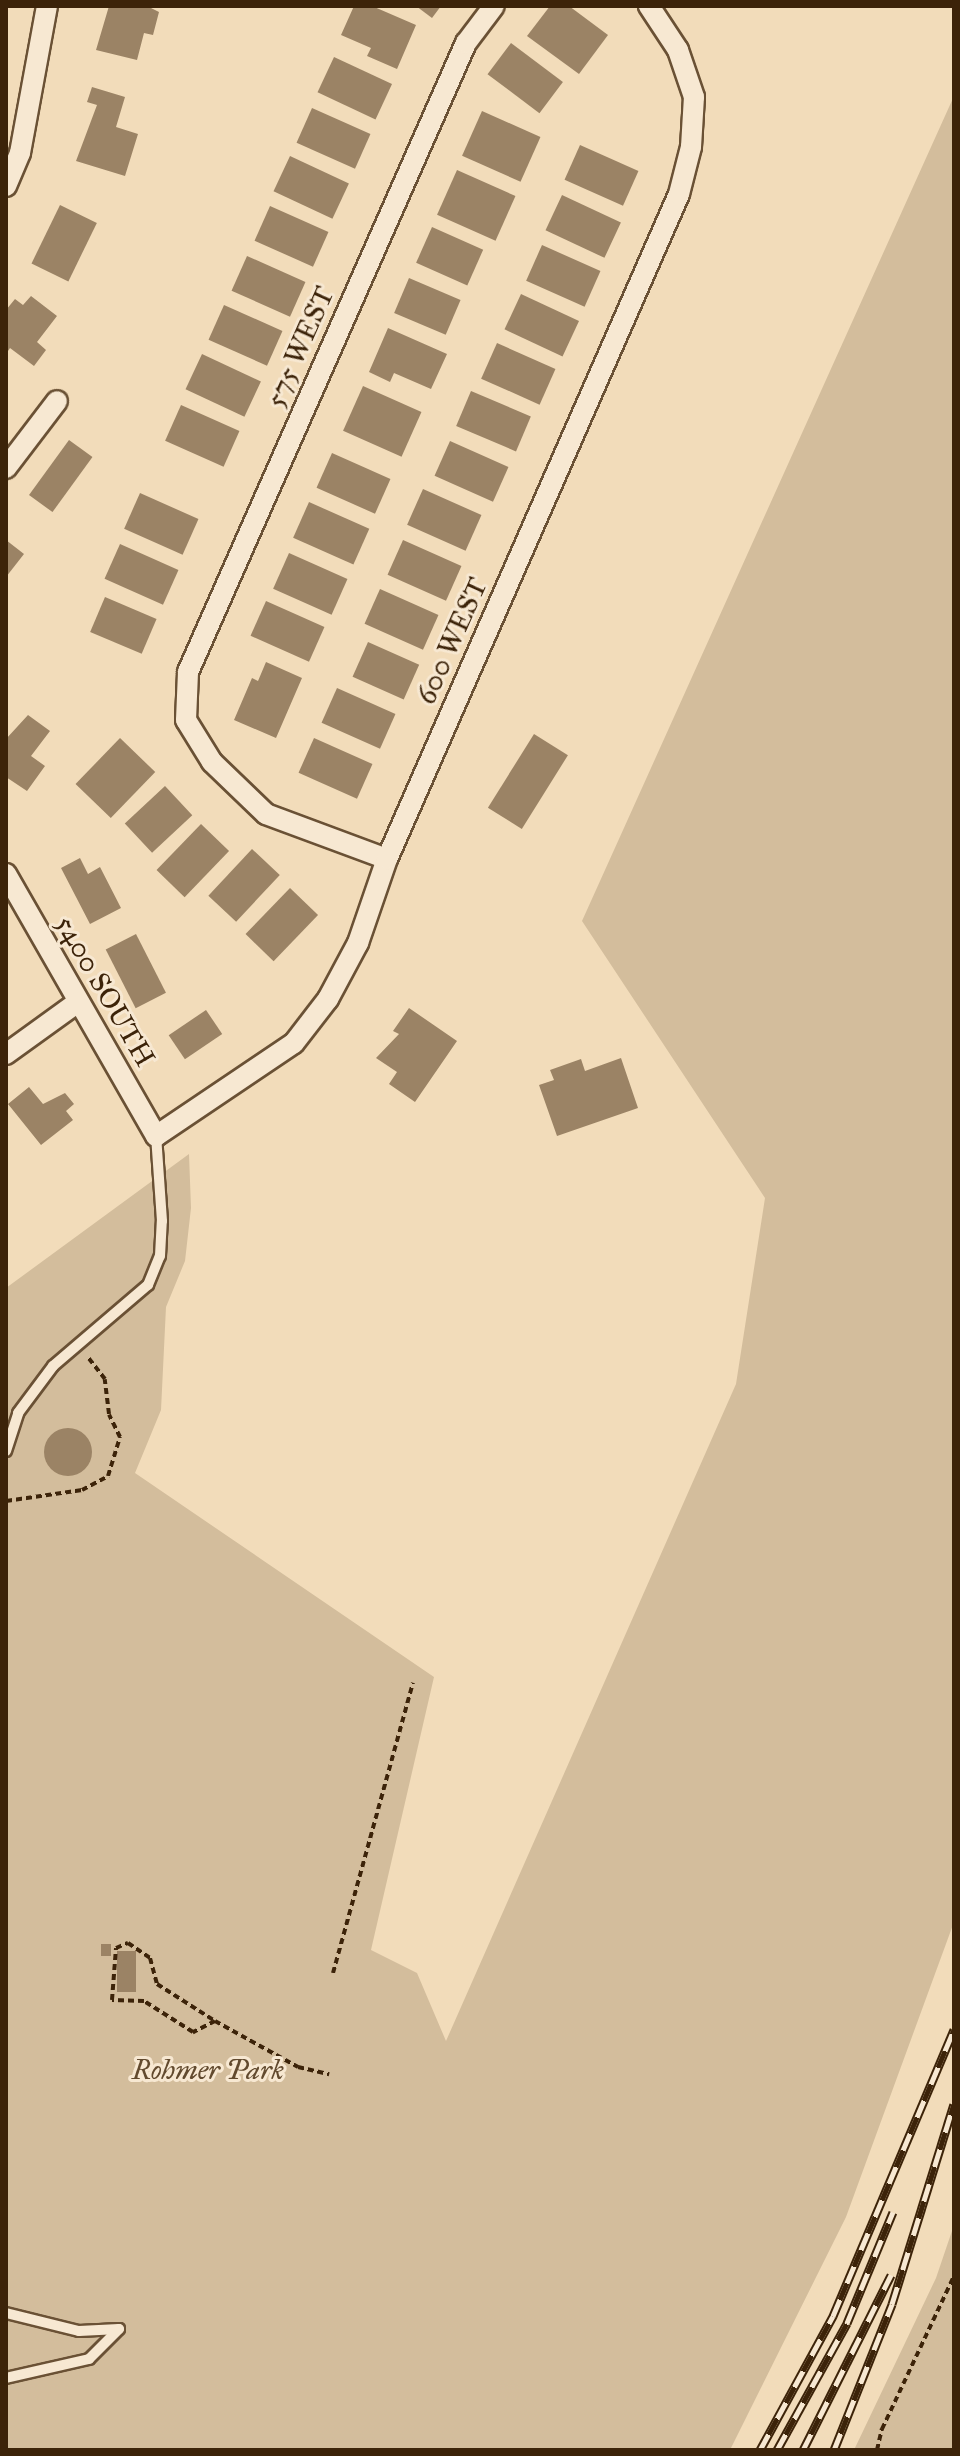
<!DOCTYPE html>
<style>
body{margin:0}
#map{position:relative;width:960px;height:2456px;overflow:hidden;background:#f2dcba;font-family:"IM FELL Great Primer",serif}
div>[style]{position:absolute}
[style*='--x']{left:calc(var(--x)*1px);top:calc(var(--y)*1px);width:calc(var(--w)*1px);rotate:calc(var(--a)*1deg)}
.green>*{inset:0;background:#d3bd9c}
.building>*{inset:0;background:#9b8365;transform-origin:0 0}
.round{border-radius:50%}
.path>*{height:4px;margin-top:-2px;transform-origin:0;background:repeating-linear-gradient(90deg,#3c2309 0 6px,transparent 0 10px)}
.roads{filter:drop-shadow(2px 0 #6a5135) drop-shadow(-2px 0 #6a5135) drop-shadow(0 2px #6a5135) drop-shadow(0 -2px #6a5135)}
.lane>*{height:10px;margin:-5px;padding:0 5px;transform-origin:5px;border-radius:5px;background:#f7e8d2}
.street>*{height:20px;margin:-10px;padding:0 10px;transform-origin:10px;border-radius:10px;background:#f7e8d2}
.rail>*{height:9px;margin-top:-4.5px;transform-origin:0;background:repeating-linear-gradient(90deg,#f7e8d2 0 18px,#3c2309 0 36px);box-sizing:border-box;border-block:2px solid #3c2309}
span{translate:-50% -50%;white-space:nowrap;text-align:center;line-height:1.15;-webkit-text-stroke:6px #f7e8d2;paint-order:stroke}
.street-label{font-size:28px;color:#3c2309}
.park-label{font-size:28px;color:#624a2e;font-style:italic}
.frame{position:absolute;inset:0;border:8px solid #3c2309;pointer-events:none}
</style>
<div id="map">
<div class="green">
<i style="clip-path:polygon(954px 96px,954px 1922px,846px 2217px,730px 2450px,6px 2450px,6px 1288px,189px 1154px,191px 1208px,185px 1261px,166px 1307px,161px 1410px,135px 1473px,434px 1677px,371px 1950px,417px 1973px,446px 2041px,736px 1384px,765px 1198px,582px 921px)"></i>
<i style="clip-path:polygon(954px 2225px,954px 2450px,854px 2450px,936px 2278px)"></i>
</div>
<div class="building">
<i style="clip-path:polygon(109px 6px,147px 6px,159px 12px,153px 35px,144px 33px,137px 60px,96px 50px)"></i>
<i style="clip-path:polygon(354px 6px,372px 6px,416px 25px,397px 69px,367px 56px,371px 48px,341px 35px)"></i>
<i style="clip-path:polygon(416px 6px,441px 6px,432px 18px)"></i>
<i style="clip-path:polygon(550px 6px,569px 6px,608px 35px,579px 74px,527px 36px)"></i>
<i style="left:511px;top:43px;width:65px;height:39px;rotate:37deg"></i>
<i style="left:334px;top:57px;width:64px;height:39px;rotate:25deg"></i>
<i style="clip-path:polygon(92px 87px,125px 97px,116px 127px,138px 134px,125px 176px,76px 161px,97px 105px,87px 102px)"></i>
<i style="left:312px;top:108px;width:64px;height:38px;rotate:24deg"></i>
<i style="left:482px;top:111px;width:64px;height:49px;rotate:24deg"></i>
<i style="left:580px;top:145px;width:64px;height:38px;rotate:24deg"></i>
<i style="left:290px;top:156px;width:65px;height:39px;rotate:25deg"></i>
<i style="left:457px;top:170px;width:64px;height:49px;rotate:24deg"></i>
<i style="left:562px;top:195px;width:65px;height:39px;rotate:25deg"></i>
<i style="left:60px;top:205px;width:41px;height:65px;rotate:26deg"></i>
<i style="left:270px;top:206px;width:64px;height:38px;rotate:24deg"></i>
<i style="left:432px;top:227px;width:56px;height:39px;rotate:24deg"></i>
<i style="left:542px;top:245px;width:64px;height:39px;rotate:24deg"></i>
<i style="left:247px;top:256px;width:64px;height:38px;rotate:24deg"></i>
<i style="left:409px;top:278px;width:56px;height:38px;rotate:23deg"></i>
<i style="left:521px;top:294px;width:64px;height:39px;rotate:25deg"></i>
<i style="clip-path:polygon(31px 296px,57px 316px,37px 342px,46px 350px,34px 366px,10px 348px,6px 354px,6px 310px,15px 299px,23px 305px)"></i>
<i style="left:224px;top:305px;width:64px;height:38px;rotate:24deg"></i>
<i style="clip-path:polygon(388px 328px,447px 354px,431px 389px,394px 373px,390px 382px,369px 372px)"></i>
<i style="left:497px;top:343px;width:64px;height:39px;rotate:24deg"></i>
<i style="left:202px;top:354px;width:65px;height:39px;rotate:25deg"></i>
<i style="left:363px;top:386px;width:64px;height:49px;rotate:24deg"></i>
<i style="left:471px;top:391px;width:65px;height:38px;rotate:23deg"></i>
<i style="left:181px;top:405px;width:64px;height:39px;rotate:24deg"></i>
<i style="left:69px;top:440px;width:29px;height:68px;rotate:36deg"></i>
<i style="left:450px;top:441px;width:64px;height:38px;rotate:24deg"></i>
<i style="left:332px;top:453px;width:64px;height:38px;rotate:24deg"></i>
<i style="left:423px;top:489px;width:64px;height:39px;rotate:24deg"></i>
<i style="left:140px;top:493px;width:64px;height:39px;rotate:24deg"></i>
<i style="left:309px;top:502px;width:66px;height:39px;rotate:24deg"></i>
<i style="clip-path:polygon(6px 540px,24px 554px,6px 577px)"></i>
<i style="left:403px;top:540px;width:64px;height:38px;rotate:24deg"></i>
<i style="left:120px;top:544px;width:64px;height:38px;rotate:24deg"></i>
<i style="left:289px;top:553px;width:64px;height:39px;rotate:24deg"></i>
<i style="left:380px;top:589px;width:64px;height:38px;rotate:24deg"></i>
<i style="left:105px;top:597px;width:56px;height:38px;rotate:23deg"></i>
<i style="left:266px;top:601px;width:64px;height:38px;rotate:24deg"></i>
<i style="left:368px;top:642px;width:56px;height:38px;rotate:24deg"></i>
<i style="clip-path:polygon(266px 662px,302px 678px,276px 738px,234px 720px,252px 678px,258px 681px)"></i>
<i style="left:337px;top:688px;width:64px;height:38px;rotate:24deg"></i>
<i style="clip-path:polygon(28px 715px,50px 731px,31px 756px,45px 766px,27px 791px,6px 777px,6px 739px)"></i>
<i style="left:534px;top:734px;width:40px;height:87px;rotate:32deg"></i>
<i style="left:120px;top:738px;width:49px;height:64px;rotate:44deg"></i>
<i style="left:314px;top:738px;width:64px;height:38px;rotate:24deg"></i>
<i style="left:165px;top:786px;width:40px;height:55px;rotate:47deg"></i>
<i style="left:201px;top:824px;width:39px;height:64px;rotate:44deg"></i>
<i style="left:252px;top:849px;width:38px;height:64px;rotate:43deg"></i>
<i style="clip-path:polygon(80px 858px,88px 874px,100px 867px,121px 908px,90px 924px,61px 868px)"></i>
<i style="left:290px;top:888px;width:39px;height:64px;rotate:44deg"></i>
<i style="left:136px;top:934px;width:66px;height:34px;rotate:63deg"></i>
<i style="clip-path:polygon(409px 1008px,457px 1041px,415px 1102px,389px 1084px,397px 1072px,376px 1058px,399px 1034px,393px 1031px)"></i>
<i style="left:206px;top:1010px;width:29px;height:45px;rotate:56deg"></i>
<i style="clip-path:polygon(621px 1058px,638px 1108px,557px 1136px,539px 1085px,554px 1080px,550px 1070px,581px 1059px,585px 1071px)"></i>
<i style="clip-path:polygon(29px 1087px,43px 1104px,65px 1093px,74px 1104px,66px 1111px,73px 1120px,41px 1145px,8px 1104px)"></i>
<i class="round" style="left:44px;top:1428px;width:48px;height:48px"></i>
<i style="left:101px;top:1944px;width:10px;height:12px"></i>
<i style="left:117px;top:1951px;width:19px;height:41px"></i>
</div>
<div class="path">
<i style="--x:6;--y:1501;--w:77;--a:-8.2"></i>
<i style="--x:82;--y:1490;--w:30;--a:-28"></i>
<i style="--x:108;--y:1476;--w:41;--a:-72.9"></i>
<i style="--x:120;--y:1437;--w:25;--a:-116"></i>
<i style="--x:109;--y:1414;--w:35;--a:-97"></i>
<i style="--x:105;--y:1379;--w:29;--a:-128"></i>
<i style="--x:333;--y:1973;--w:301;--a:-74.6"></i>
<i style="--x:215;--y:2021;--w:25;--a:153"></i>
<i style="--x:193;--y:2032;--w:58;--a:-147.7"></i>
<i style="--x:144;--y:2001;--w:32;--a:-178"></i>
<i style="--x:112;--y:2000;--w:52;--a:-85.6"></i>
<i style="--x:116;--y:1948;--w:13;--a:-23"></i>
<i style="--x:128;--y:1943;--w:27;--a:34"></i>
<i style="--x:150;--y:1958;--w:27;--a:75"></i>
<i style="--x:157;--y:1984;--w:69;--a:32.5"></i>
<i style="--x:215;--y:2021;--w:95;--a:29"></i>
<i style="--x:298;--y:2067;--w:32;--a:13"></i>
<i style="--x:877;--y:2450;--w:22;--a:-77"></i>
<i style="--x:882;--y:2429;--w:169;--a:-64.8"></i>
</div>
<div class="roads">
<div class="lane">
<i style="--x:6;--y:1451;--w:40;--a:-72"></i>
<i style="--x:18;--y:1413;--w:59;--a:-53.3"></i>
<i style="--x:53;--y:1366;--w:125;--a:-40.5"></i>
<i style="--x:148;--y:1285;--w:31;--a:-68"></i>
<i style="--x:160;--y:1256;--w:35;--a:-87"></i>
<i style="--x:162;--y:1221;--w:85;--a:-94"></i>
<i style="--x:6;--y:2313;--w:75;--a:13.9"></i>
<i style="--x:79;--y:2331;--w:40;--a:-2.9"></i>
<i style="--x:119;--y:2329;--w:42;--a:135"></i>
<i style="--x:89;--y:2359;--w:85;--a:167.1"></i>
</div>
<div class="street">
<i style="--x:6;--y:186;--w:36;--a:-67"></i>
<i style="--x:20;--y:153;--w:149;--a:-79.6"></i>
<i style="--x:6;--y:468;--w:84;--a:-52.7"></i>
<i style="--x:387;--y:859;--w:129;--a:-159.6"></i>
<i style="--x:266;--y:814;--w:75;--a:-136.1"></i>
<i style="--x:212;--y:762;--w:49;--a:-121.8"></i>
<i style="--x:186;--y:720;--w:48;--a:-87.6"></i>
<i style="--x:188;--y:672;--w:688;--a:-66.16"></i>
<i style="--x:466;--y:43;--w:46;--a:-52.9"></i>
<i style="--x:6;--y:874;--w:302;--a:60.2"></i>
<i style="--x:156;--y:1136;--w:166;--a:-34"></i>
<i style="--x:294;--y:1043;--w:56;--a:-52.3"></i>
<i style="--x:328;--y:999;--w:64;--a:-61.8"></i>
<i style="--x:358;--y:943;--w:89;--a:-71"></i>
<i style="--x:387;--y:859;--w:726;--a:-66.29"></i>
<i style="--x:679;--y:194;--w:49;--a:-75.7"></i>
<i style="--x:691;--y:147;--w:50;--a:-86.6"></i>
<i style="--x:694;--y:97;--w:50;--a:-108.8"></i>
<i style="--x:678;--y:50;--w:53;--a:-123.4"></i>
<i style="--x:6;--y:1054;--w:89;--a:-35.8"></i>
</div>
</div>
<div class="rail">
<i style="--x:760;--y:2450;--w:153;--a:-61.4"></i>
<i style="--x:833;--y:2316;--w:311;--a:-67.1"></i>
<i style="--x:777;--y:2450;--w:145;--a:-61.1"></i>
<i style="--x:847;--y:2323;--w:120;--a:-67.5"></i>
<i style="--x:803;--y:2450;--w:196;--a:-63.3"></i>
<i style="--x:834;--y:2450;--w:157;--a:-68.3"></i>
<i style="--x:892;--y:2304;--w:209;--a:-72.8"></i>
</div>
<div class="street-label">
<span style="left:300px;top:347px;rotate:-66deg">575 WEST</span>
<span style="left:452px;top:641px;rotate:-66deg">600 WEST</span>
<span style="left:105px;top:991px;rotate:60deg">5400 SOUTH</span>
</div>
<div class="park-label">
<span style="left:208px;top:2070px">Rohmer Park</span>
</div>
<div class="frame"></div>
</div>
